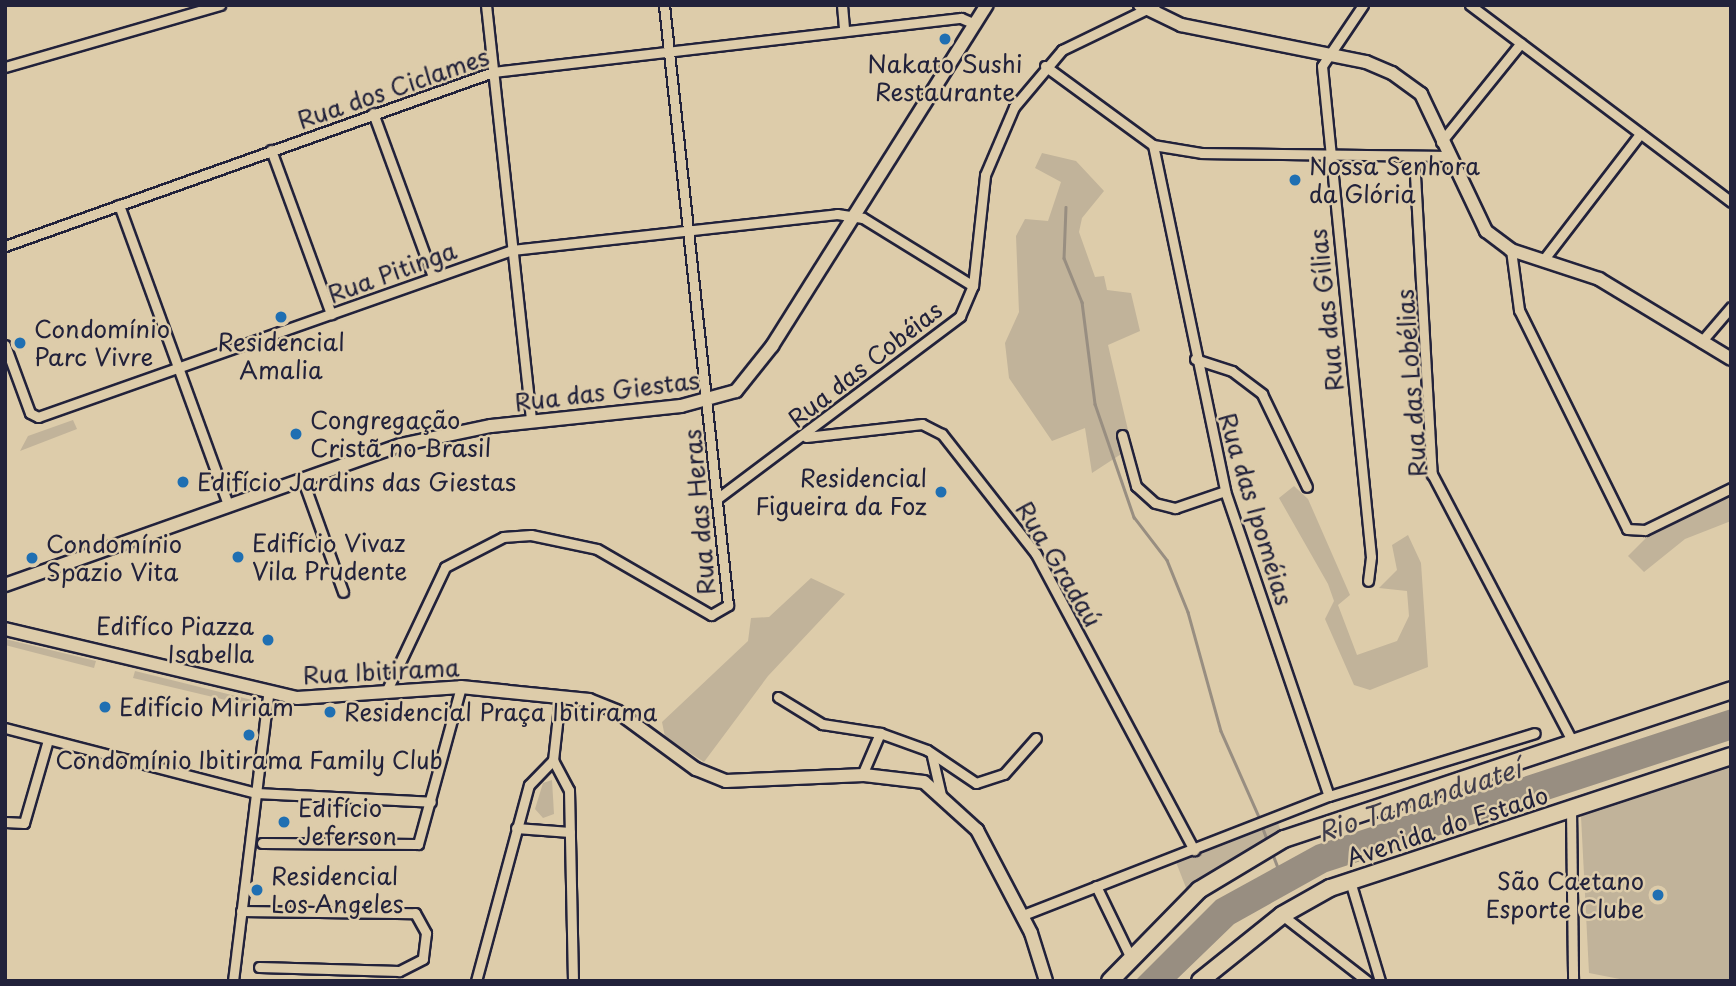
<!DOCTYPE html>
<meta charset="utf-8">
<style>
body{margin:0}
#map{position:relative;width:1736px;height:986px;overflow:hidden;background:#dca;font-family:"Playpen Sans",sans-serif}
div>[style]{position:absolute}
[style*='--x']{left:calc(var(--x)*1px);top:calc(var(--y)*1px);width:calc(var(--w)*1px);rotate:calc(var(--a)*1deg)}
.green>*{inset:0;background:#c1b39a}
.water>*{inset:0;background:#988e81}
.stream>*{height:2.5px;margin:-1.25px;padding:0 1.25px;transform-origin:1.25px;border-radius:1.25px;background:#988e81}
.roads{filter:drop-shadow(2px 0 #22223b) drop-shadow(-2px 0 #22223b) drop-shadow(0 2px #22223b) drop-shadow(0 -2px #22223b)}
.street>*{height:9px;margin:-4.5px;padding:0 4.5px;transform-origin:4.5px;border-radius:4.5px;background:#dca}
.secondary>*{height:12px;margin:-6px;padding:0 6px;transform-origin:6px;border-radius:6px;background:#dca}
.highway>*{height:16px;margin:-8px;padding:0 8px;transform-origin:8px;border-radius:8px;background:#dca}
.dots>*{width:19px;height:19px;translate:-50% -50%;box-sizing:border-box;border:4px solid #dca;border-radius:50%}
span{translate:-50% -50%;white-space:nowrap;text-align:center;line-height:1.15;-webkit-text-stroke:5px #dca;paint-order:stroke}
.poi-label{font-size:24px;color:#22223b}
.left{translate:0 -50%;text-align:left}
.right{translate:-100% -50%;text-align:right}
.street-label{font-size:24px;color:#22223b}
.water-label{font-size:26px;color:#403d4c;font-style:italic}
.frame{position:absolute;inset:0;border:7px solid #22223b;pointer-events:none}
</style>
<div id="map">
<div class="green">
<i style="clip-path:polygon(1042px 153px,1076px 161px,1104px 191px,1082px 218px,1079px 232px,1095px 277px,1104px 276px,1107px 290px,1131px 293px,1140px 331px,1108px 345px,1132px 447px,1092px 473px,1085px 428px,1052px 441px,1009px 378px,1005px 343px,1019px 312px,1016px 236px,1025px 219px,1048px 221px,1061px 182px,1035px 168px)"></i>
<i style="clip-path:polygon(73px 420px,77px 429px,20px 451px,28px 436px)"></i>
<i style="clip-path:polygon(1294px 486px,1308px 499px,1350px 595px,1338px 605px,1357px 655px,1397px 641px,1409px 616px,1407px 591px,1379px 588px,1397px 570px,1392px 545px,1408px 535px,1421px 563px,1428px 667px,1370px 690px,1354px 685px,1325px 619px,1334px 601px,1328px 584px,1279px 498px)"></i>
<i style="clip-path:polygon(1731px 496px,1731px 521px,1685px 539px,1644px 572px,1628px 556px,1647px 537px)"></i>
<i style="clip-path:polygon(811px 578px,845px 594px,768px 676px,704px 762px,665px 737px,662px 722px,748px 641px,751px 618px,769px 617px)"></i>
<i style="clip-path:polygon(5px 639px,96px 661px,94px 668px,5px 645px)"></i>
<i style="clip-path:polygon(135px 671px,256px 701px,255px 707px,133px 678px)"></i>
<i style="clip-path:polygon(1731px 766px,1731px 981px,1630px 981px,1589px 973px,1581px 816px)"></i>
<i style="clip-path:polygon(552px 780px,554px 814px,543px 818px,535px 809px,543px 783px)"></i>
<i style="clip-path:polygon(1275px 815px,1284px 839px,1190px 898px,1174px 857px)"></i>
</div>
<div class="water">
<i style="clip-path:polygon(1731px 709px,1731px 740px,1327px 872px,1234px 924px,1175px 981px,1135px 981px,1216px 900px,1316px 845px)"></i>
</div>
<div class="stream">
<i style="--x:1066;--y:207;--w:51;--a:92.2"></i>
<i style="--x:1064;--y:258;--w:48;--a:67.8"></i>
<i style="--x:1082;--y:302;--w:103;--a:82.7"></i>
<i style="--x:1095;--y:404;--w:120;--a:71"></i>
<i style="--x:1134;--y:517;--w:54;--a:52.5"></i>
<i style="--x:1167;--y:560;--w:56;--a:68"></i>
<i style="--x:1188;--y:612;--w:123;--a:74.5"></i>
<i style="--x:1221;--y:731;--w:96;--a:66.1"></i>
<i style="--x:1262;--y:826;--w:17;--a:69"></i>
<i style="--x:1272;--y:852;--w:14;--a:69"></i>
</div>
<div class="roads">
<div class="street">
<i style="--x:486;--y:5;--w:418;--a:83.8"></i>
<i style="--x:842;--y:5;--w:25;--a:85"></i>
<i style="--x:1363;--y:5;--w:73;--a:123.9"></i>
<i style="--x:1322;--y:66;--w:493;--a:84.3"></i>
<i style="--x:1371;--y:557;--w:24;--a:97"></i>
<i style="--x:1470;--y:5;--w:327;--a:37"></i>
<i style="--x:1045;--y:66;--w:134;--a:36.2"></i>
<i style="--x:1153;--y:145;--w:50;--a:9.3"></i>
<i style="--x:1202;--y:153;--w:245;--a:0.7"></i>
<i style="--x:5;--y:67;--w:224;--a:-16.1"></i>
<i style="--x:373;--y:113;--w:175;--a:69.9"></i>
<i style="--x:1441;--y:142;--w:127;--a:-51.1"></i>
<i style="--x:1153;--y:145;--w:353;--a:78.2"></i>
<i style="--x:1225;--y:491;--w:322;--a:71.2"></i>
<i style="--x:271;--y:150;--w:175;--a:69.9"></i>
<i style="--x:1414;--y:157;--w:318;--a:86.8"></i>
<i style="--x:1432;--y:474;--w:301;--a:62.3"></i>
<i style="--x:119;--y:205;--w:319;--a:70"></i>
<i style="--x:5;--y:246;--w:518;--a:-19.62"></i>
<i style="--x:493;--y:72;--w:471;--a:-6.6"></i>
<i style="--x:961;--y:18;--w:15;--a:23"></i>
<i style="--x:1511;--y:250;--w:61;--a:82.4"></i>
<i style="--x:1519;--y:310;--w:244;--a:63.7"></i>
<i style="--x:1627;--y:529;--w:18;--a:3"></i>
<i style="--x:1645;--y:530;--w:96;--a:-26"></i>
<i style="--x:1544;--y:259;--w:158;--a:-52.5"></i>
<i style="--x:1701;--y:342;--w:46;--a:-49.4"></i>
<i style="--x:5;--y:345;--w:72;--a:69.8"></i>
<i style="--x:30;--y:413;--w:9;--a:27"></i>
<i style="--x:38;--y:417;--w:503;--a:-19.41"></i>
<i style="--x:512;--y:250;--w:327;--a:-6.3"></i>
<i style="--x:837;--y:214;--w:26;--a:9"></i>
<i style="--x:863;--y:218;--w:129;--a:31.7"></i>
<i style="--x:1195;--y:359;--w:39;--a:18"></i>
<i style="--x:1232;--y:371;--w:38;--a:37"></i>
<i style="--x:1262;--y:394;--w:103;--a:64.2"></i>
<i style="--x:1122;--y:435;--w:53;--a:74.6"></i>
<i style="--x:1136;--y:486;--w:25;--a:42"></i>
<i style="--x:1155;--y:503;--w:21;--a:14"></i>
<i style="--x:1175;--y:508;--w:53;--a:-18.8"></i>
<i style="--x:806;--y:437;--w:117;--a:-6.4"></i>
<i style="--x:922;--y:424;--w:22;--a:27"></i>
<i style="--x:942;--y:434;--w:152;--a:51.9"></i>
<i style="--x:1036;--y:554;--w:336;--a:61.9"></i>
<i style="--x:302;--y:478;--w:121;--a:70.2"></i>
<i style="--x:718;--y:498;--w:303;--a:-36.9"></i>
<i style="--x:960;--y:316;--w:33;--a:-67"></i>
<i style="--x:973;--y:286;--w:112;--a:-83.8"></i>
<i style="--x:985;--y:175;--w:74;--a:-66.9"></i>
<i style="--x:1014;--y:107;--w:75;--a:-49.9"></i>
<i style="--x:1062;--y:50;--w:103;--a:-25.8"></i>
<i style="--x:386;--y:692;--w:138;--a:-64.7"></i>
<i style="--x:445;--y:567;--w:65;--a:-27.3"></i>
<i style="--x:503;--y:537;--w:28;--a:-4"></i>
<i style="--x:531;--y:535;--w:67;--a:12"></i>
<i style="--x:597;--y:549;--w:132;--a:30.1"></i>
<i style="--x:711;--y:615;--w:20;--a:-30"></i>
<i style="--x:728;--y:605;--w:603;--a:-96.09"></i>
<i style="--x:560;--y:697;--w:63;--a:96.3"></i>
<i style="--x:553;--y:760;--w:34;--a:62"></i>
<i style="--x:569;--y:790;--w:191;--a:88.8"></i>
<i style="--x:778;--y:697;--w:52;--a:31.5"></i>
<i style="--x:822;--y:724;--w:59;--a:8.8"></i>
<i style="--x:880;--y:733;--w:50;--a:19.9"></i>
<i style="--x:927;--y:750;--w:59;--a:34"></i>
<i style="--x:976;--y:783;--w:29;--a:-18"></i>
<i style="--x:1004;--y:774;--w:48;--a:-48.4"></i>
<i style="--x:5;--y:728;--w:259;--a:14.5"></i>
<i style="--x:256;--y:793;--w:175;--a:2.9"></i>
<i style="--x:932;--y:756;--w:39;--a:77"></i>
<i style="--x:862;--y:775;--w:46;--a:-66.8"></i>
<i style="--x:1571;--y:809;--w:172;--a:89.3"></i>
<i style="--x:5;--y:822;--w:19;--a:3"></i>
<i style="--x:24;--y:823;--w:86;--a:-73.9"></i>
<i style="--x:516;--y:828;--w:54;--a:4.2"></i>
<i style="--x:262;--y:843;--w:156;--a:0.4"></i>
<i style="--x:418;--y:844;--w:163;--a:-74.7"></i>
<i style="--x:1350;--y:881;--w:104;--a:73.3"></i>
<i style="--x:1096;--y:886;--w:80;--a:64.1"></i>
<i style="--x:241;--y:911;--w:174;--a:0.7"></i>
<i style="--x:415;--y:913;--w:23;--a:61"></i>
<i style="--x:426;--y:933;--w:26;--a:97"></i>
<i style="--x:423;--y:959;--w:27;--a:153"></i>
<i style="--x:399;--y:971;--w:140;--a:-178.4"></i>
<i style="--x:1023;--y:915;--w:328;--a:-21.3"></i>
<i style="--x:1329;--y:796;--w:215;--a:-17"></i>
<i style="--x:1282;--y:915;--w:108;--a:37.8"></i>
<i style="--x:233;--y:981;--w:289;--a:-83"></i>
<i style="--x:476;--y:981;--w:203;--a:-74.9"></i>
<i style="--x:529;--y:785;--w:35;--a:-46"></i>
</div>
<div class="secondary">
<i style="--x:1140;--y:5;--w:46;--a:26"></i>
<i style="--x:1181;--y:25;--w:189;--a:11.3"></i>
<i style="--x:1366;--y:62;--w:28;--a:23"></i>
<i style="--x:1392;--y:73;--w:36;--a:36"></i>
<i style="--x:1421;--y:94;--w:152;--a:64.6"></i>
<i style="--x:1486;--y:231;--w:31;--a:37"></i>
<i style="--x:1511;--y:250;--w:93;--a:18.2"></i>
<i style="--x:1599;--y:279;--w:154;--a:31.2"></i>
<i style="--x:5;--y:585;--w:419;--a:-19.5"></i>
<i style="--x:400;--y:445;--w:93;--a:-11.8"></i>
<i style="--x:491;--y:426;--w:191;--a:-6"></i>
<i style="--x:681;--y:406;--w:57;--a:-15.3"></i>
<i style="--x:736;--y:391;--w:58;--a:-51.3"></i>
<i style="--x:772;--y:346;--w:403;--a:-57.8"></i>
<i style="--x:5;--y:629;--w:300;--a:13.3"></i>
<i style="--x:297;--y:698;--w:164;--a:-3.8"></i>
<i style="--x:461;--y:687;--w:129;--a:5.8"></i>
<i style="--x:589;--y:700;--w:31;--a:22"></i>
<i style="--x:618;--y:712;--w:97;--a:36.2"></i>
<i style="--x:696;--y:769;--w:32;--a:22"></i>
<i style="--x:726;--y:781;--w:138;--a:-2.5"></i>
<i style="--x:864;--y:775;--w:60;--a:6.7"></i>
<i style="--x:924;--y:782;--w:72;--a:42.2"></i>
<i style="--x:977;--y:830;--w:116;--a:62.3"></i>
<i style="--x:1031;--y:933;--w:50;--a:72.6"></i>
</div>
<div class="highway">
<i style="--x:1110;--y:981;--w:127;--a:-45.6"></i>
<i style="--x:1199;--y:890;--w:99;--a:-31"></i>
<i style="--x:1284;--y:839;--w:471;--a:-18.4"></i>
<i style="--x:1200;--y:981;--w:105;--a:-38.8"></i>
<i style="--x:1282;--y:915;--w:55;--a:-29.4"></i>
<i style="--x:1330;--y:888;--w:422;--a:-18.2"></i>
</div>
</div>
<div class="dots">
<i style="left:945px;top:39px;background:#1f6fb2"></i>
<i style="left:1295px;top:180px;background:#1f6fb2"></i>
<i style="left:281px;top:317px;background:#1f6fb2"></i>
<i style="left:20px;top:343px;background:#1f6fb2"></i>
<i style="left:296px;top:434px;background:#1f6fb2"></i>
<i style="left:183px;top:482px;background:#1f6fb2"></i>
<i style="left:941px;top:492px;background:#1f6fb2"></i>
<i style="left:238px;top:557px;background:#1f6fb2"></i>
<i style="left:32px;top:558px;background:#1f6fb2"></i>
<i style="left:268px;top:640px;background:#1f6fb2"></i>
<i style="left:105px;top:707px;background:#1f6fb2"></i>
<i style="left:330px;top:712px;background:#1f6fb2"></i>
<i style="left:249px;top:735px;background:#1f6fb2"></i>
<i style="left:284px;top:822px;background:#1f6fb2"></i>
<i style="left:257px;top:890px;background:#1f6fb2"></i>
<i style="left:1658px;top:895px;background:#1f6fb2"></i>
</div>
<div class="poi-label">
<span style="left:945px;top:78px">Nakato Sushi<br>Restaurante</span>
<span class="left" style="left:1309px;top:180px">Nossa Senhora<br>da Glória</span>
<span class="left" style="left:34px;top:343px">Condomínio<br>Parc Vivre</span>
<span style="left:281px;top:356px">Residencial<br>Amalia</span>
<span class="left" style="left:310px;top:434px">Congregação<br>Cristã no Brasil</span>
<span class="right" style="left:927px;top:492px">Residencial<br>Figueira da Foz</span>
<span class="left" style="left:197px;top:482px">Edifício Jardins das Giestas</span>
<span class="left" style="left:252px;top:557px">Edifício Vivaz<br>Vila Prudente</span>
<span class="left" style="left:46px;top:558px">Condomínio<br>Spazio Vita</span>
<span class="right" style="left:254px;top:640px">Edifíco Piazza<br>Isabella</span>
<span class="left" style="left:119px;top:707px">Edifício Miriam</span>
<span class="left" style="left:344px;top:712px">Residencial Praça Ibitirama</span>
<span style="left:249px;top:760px">Condomínio Ibitirama Family Club</span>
<span class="left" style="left:298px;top:822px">Edifício<br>Jeferson</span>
<span class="left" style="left:271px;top:890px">Residencial<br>Los Angeles</span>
<span class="right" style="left:1644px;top:895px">São Caetano<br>Esporte Clube</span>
</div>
<div class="street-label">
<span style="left:393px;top:88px;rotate:-19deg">Rua dos Ciclames</span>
<span style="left:392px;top:272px;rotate:-20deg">Rua Pitinga</span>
<span style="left:1326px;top:310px;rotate:-96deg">Rua das Gílias</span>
<span style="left:865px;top:364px;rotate:-38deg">Rua das Cobéias</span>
<span style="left:1411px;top:383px;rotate:-94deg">Rua das Lobélias</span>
<span style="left:607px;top:391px;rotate:-7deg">Rua das Giestas</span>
<span style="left:1256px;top:509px;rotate:73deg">Rua das Ipoméias</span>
<span style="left:699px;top:512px;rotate:-95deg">Rua das Heras</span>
<span style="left:1059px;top:564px;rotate:59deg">Rua Gradaú</span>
<span style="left:381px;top:671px;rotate:-3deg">Rua Ibitirama</span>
<span style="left:1447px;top:826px;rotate:-18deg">Avenida do Estado</span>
</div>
<div class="water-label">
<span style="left:1419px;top:800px;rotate:-18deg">Rio Tamanduateí</span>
</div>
<div class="frame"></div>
</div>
